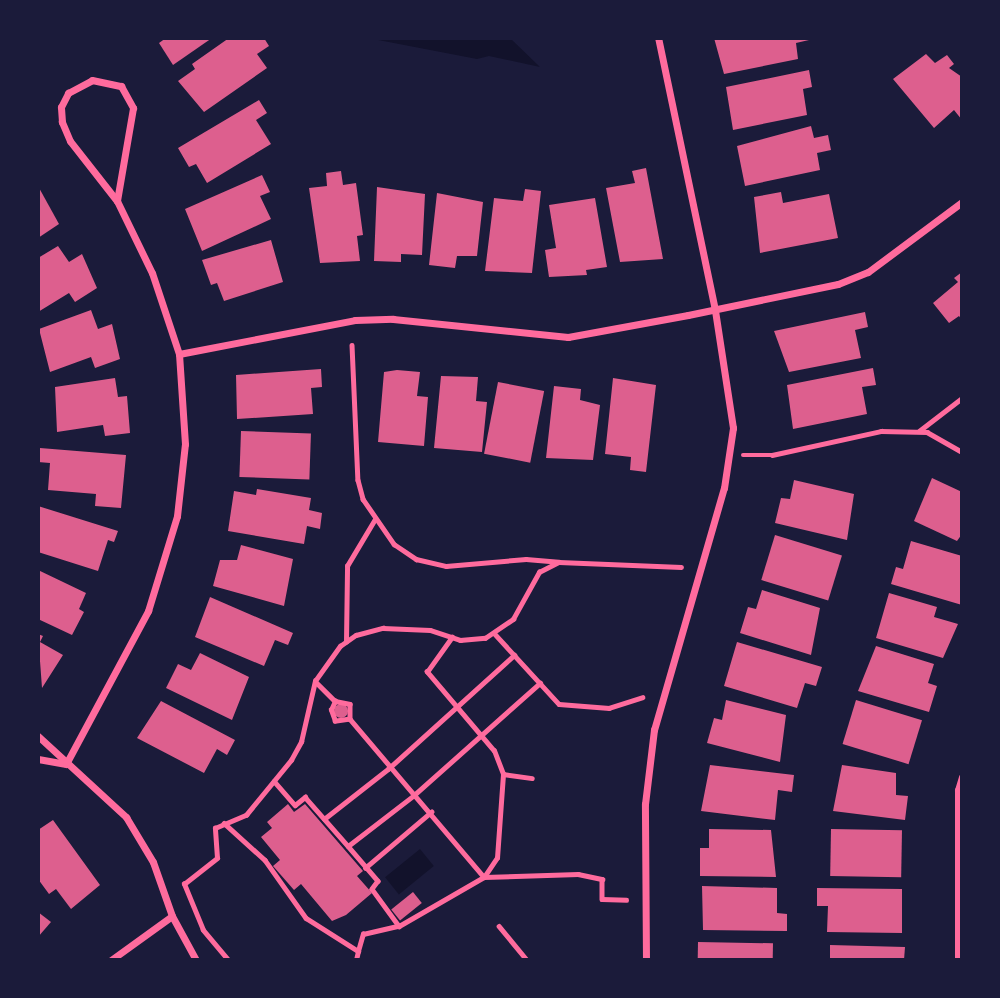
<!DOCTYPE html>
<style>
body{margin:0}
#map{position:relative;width:1000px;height:998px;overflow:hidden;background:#1b1b3a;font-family:"Playfair Display",serif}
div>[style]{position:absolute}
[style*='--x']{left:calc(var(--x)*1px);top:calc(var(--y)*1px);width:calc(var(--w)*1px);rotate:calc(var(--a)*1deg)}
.water>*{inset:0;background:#12122b;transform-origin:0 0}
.building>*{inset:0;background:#dd5f8e;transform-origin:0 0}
.round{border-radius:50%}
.path>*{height:4.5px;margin:-2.25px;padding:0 2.25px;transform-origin:2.25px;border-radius:2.25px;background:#ff6b9d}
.minor>*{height:7px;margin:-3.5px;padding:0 3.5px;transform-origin:3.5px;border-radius:3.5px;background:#ff6b9d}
span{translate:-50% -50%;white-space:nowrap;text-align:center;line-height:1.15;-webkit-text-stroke:7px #1b1b3a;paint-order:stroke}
.frame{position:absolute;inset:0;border:40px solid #1b1b3a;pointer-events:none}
</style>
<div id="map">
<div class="water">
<i style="clip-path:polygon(373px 39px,511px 39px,540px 67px,489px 56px,477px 59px)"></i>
<i style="left:420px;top:849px;width:22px;height:45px;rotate:51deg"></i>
</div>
<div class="building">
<i style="clip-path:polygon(166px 38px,212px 38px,173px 65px,159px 43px)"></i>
<i style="clip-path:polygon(229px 38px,264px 38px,269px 46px,257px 54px,267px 68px,204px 112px,178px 81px,195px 69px,192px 64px)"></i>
<i style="clip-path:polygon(714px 38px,809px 38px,809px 40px,796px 43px,798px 59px,724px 74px)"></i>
<i style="clip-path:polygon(926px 54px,935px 63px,947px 55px,954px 64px,949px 68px,962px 77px,962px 120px,954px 110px,934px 128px,893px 79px)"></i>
<i style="clip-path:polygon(809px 70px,812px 87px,803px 89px,807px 115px,733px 130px,726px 87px)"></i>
<i style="clip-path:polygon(259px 100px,267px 113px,256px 120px,271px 144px,207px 183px,196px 164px,189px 167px,178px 148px)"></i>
<i style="clip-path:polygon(811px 126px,814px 138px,828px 135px,831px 150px,817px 153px,820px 170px,745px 186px,737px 146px)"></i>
<i style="clip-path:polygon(646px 168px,663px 259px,620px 262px,606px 188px,635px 183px,632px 171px)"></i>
<i style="clip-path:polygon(341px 171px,343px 185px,356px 183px,363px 235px,357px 236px,360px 261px,320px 263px,309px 188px,327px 186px,326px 173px)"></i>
<i style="clip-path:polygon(262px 175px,270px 192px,260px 196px,271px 219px,202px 251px,185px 209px)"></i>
<i style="clip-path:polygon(38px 186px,59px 224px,38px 238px)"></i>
<i style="clip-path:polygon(377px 187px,425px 194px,422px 255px,401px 254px,401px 262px,374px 261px)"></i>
<i style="clip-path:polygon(525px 189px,541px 191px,532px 273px,485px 271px,494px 198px,523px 201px)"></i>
<i style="clip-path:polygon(781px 192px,783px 203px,829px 194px,838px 238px,760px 253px,754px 197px)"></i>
<i style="clip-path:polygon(437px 193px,483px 202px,477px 256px,457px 256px,455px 268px,429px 265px)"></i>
<i style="clip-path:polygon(595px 198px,607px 267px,586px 270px,587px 275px,549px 277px,545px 250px,556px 248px,549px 205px)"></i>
<i style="clip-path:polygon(271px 240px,283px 282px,224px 301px,217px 283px,211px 285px,202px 260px)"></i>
<i style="clip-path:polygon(58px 246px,69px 262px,82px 254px,97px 288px,75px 302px,69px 293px,38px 312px,38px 258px)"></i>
<i style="clip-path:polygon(962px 272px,962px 320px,959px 316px,949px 323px,933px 303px,958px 282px,954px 278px)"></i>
<i style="clip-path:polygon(91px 310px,98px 329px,112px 324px,120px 359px,95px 368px,91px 357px,50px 372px,39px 329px)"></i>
<i style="clip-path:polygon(865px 312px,868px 327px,855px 330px,861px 358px,789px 372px,774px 331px)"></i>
<i style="clip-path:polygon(873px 368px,876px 385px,862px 387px,867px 414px,793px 429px,787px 385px)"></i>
<i style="clip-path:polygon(321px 369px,322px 387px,311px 388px,313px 414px,237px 419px,236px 375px)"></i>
<i style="clip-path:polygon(397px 370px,420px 372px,417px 396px,428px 397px,424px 446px,378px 442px,384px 372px)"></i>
<i style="clip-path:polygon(441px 376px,478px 377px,476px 401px,487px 402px,482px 452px,434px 448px)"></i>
<i style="clip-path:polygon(115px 378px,118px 397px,127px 396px,130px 433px,105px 436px,103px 425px,57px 432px,55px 387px)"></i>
<i style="clip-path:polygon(613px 378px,656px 385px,646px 472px,630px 470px,631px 457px,605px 454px)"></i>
<i style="left:498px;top:382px;width:47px;height:73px;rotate:11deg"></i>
<i style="clip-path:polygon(554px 386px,581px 389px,580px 400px,600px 405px,593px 460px,546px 458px)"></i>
<i style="left:241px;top:431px;width:70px;height:46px;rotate:2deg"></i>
<i style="clip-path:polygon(40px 448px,126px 455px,121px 508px,95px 506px,96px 494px,48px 490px,50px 463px,38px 462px)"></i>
<i style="clip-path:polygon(932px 478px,962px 492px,962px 534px,957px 541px,914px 521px)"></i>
<i style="clip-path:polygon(794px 480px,854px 494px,847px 540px,775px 523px,781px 498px,790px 499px)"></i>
<i style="clip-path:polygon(257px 489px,311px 498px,309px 510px,322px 513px,320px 529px,307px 526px,304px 544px,228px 531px,234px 491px,256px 495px)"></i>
<i style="clip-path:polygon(38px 506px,118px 531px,114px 542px,108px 540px,98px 571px,38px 552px)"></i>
<i style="left:775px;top:535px;width:70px;height:47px;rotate:17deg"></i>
<i style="clip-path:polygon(911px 541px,962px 556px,962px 605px,891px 584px,896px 567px,903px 569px)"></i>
<i style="clip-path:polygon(241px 545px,293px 559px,284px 606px,213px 586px,220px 560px,237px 560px)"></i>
<i style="clip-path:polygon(38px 570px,86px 593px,79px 609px,84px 612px,72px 635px,38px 619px)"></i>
<i style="clip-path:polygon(762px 590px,820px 608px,811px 655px,740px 633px,748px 607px,756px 609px)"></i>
<i style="clip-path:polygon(889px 593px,937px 607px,934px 617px,958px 624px,943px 658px,876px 638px)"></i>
<i style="clip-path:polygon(210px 597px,293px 633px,288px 645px,275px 640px,264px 666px,195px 637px)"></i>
<i style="clip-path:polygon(38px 634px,43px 636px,40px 642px,63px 655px,42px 688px)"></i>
<i style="clip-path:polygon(737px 642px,822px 667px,816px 686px,805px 683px,797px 708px,724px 686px)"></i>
<i style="clip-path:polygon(876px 646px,934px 664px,928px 683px,937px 686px,929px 712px,858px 691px)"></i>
<i style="clip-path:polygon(200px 653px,249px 677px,232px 720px,166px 688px,178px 664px,191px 670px)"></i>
<i style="clip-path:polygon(726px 700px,786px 715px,780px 762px,707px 743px,714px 718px,722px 720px)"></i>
<i style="left:856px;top:700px;width:69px;height:46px;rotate:17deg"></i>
<i style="clip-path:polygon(161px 701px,235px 740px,227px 755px,217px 749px,204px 773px,137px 738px)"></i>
<i class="round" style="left:334px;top:704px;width:14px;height:14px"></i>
<i style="clip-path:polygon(710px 765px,794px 775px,792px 792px,778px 790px,775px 820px,701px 811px)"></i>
<i style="clip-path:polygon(842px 765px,896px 773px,896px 795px,908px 796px,905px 820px,833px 811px)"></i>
<i style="clip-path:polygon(288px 804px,294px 812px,305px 804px,363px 871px,357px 876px,372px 893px,346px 915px,332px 921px,301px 884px,294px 890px,273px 866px,280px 860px,261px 837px,272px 828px,267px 822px)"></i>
<i style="clip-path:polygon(53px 820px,100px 885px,71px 909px,56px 889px,49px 894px,38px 879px,38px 830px)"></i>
<i style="clip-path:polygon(709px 829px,771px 830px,776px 877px,700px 876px,700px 848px,709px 848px)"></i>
<i style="left:831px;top:829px;width:71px;height:47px;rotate:1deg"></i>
<i style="clip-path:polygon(702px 886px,777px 888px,777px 913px,787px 914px,787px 931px,703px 930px)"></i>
<i style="clip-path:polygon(817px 888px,902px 889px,902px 933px,827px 932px,828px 906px,817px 906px)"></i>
<i style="left:413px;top:892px;width:14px;height:28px;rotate:51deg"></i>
<i style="clip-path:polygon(38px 912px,51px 922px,38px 937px)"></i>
<i style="left:698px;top:942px;width:75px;height:18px;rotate:1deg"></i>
<i style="clip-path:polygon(830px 945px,905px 947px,904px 960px,830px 960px)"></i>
</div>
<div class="path">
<i style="--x:352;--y:345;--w:135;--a:87.5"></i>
<i style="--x:358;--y:480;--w:20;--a:75"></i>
<i style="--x:363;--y:499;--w:55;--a:55.4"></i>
<i style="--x:394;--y:544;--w:27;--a:34"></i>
<i style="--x:416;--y:559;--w:31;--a:13"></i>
<i style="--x:446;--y:566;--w:80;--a:-5"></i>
<i style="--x:526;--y:559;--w:32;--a:5"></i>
<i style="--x:919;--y:431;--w:54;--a:-37.5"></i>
<i style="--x:743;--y:455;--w:29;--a:0"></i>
<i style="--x:772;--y:455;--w:112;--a:-12.4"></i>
<i style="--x:881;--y:431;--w:46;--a:1.2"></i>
<i style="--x:927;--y:432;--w:40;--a:29.7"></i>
<i style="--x:494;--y:633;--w:96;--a:47.5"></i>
<i style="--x:559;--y:704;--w:50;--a:4.6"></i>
<i style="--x:609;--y:708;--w:35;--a:-18"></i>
<i style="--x:346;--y:642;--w:76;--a:-89.2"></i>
<i style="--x:347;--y:566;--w:55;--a:-59.2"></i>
<i style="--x:316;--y:682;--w:27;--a:45"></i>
<i style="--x:335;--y:701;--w:15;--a:11"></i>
<i style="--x:350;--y:704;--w:15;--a:90"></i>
<i style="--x:350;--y:719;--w:15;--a:172"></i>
<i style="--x:335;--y:721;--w:12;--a:-110"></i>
<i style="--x:331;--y:710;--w:10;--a:-66"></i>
<i style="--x:350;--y:719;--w:207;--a:49.7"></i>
<i style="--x:484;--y:877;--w:23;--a:-56"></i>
<i style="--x:497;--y:858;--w:84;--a:-85.9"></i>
<i style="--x:503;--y:774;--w:25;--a:-111"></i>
<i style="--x:494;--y:751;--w:104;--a:-130.3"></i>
<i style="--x:427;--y:672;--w:43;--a:-54.5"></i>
<i style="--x:503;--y:774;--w:29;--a:8"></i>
<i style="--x:274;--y:781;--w:32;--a:49"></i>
<i style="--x:295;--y:805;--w:13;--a:-39"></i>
<i style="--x:305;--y:797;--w:65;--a:48.7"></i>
<i style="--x:348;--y:846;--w:46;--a:49.4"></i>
<i style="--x:378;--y:881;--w:10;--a:127"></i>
<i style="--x:372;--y:889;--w:46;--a:53.9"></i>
<i style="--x:324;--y:819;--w:81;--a:-38"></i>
<i style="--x:388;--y:769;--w:170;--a:-42.1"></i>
<i style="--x:224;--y:823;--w:55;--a:42.1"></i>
<i style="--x:265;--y:860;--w:71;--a:54.7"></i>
<i style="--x:306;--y:918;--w:62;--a:32.4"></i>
<i style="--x:358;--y:951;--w:18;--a:-74"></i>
<i style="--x:363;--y:934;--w:37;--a:-13"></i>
<i style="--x:399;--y:926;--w:98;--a:-30"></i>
<i style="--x:484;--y:877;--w:94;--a:-1.8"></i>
<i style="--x:578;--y:874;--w:25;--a:12"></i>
<i style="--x:602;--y:879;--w:20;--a:90"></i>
<i style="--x:602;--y:899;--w:24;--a:2"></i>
<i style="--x:348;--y:846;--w:82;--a:-37.6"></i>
<i style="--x:413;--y:796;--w:170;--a:-41.7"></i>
<i style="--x:365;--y:868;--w:87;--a:-40.3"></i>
<i style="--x:499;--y:926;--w:44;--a:50.5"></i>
<i style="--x:228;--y:960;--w:39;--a:-130"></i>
<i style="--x:203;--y:930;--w:50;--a:-112.4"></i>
<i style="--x:184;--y:884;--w:42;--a:-38.2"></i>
<i style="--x:217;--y:858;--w:30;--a:-94"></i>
<i style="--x:215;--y:828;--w:34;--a:-23"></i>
<i style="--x:246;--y:815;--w:71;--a:-50.7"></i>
<i style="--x:291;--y:760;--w:21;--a:-61"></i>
<i style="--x:301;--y:742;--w:63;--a:-77.1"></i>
<i style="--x:315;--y:681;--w:43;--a:-54.5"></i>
<i style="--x:340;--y:646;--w:19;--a:-35"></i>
<i style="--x:356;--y:635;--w:28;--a:-15"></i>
<i style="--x:383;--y:628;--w:47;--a:2.4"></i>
<i style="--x:430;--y:630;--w:32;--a:18"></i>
<i style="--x:460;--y:640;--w:25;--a:-5"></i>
<i style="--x:485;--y:638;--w:34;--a:-34"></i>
<i style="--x:513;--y:619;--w:54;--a:-61"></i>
<i style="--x:539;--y:572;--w:22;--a:-27"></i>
<i style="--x:559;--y:562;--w:122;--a:2.3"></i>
<i style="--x:356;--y:960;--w:9;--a:-77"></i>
</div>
<div class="minor">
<i style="--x:179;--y:354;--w:179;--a:-10.9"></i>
<i style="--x:355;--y:320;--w:38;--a:-2"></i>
<i style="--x:393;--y:319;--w:176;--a:5.9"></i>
<i style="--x:568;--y:337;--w:122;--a:-10.4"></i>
<i style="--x:688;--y:315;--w:153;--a:-11.7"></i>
<i style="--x:838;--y:284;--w:32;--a:-22"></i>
<i style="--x:868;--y:272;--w:117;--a:-36.7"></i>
<i style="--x:38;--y:736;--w:120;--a:42.6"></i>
<i style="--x:126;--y:817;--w:52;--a:59"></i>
<i style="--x:153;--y:862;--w:57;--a:70.6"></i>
<i style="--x:172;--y:916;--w:50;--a:61.4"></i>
<i style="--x:38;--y:759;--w:27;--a:10"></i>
<i style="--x:66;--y:764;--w:174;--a:-61.8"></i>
<i style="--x:148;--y:611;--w:99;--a:-73"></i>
<i style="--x:177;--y:516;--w:72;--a:-83.7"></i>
<i style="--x:185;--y:444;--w:90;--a:-93.8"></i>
<i style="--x:179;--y:354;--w:85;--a:-108.4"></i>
<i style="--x:152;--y:273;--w:80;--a:-115.9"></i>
<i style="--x:117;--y:201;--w:76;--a:-128.1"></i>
<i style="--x:70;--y:141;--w:21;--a:-113"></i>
<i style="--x:62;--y:122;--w:15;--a:-94"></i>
<i style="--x:61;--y:107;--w:16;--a:-63"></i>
<i style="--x:68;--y:93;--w:27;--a:-28"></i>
<i style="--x:92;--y:80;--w:30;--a:12"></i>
<i style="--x:121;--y:86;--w:25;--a:61"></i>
<i style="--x:133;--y:108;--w:94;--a:99.8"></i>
<i style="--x:111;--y:960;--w:75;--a:-35.8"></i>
<i style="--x:646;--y:960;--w:156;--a:-90.4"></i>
<i style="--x:645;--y:804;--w:75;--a:-83.1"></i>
<i style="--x:654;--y:730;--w:252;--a:-73.9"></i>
<i style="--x:724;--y:488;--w:61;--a:-81.5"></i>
<i style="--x:733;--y:428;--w:119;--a:-98.7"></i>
<i style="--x:715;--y:310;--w:278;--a:-101.8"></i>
<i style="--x:958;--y:960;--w:170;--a:-90"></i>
<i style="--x:958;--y:790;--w:14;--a:-73"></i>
</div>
<div class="frame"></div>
</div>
